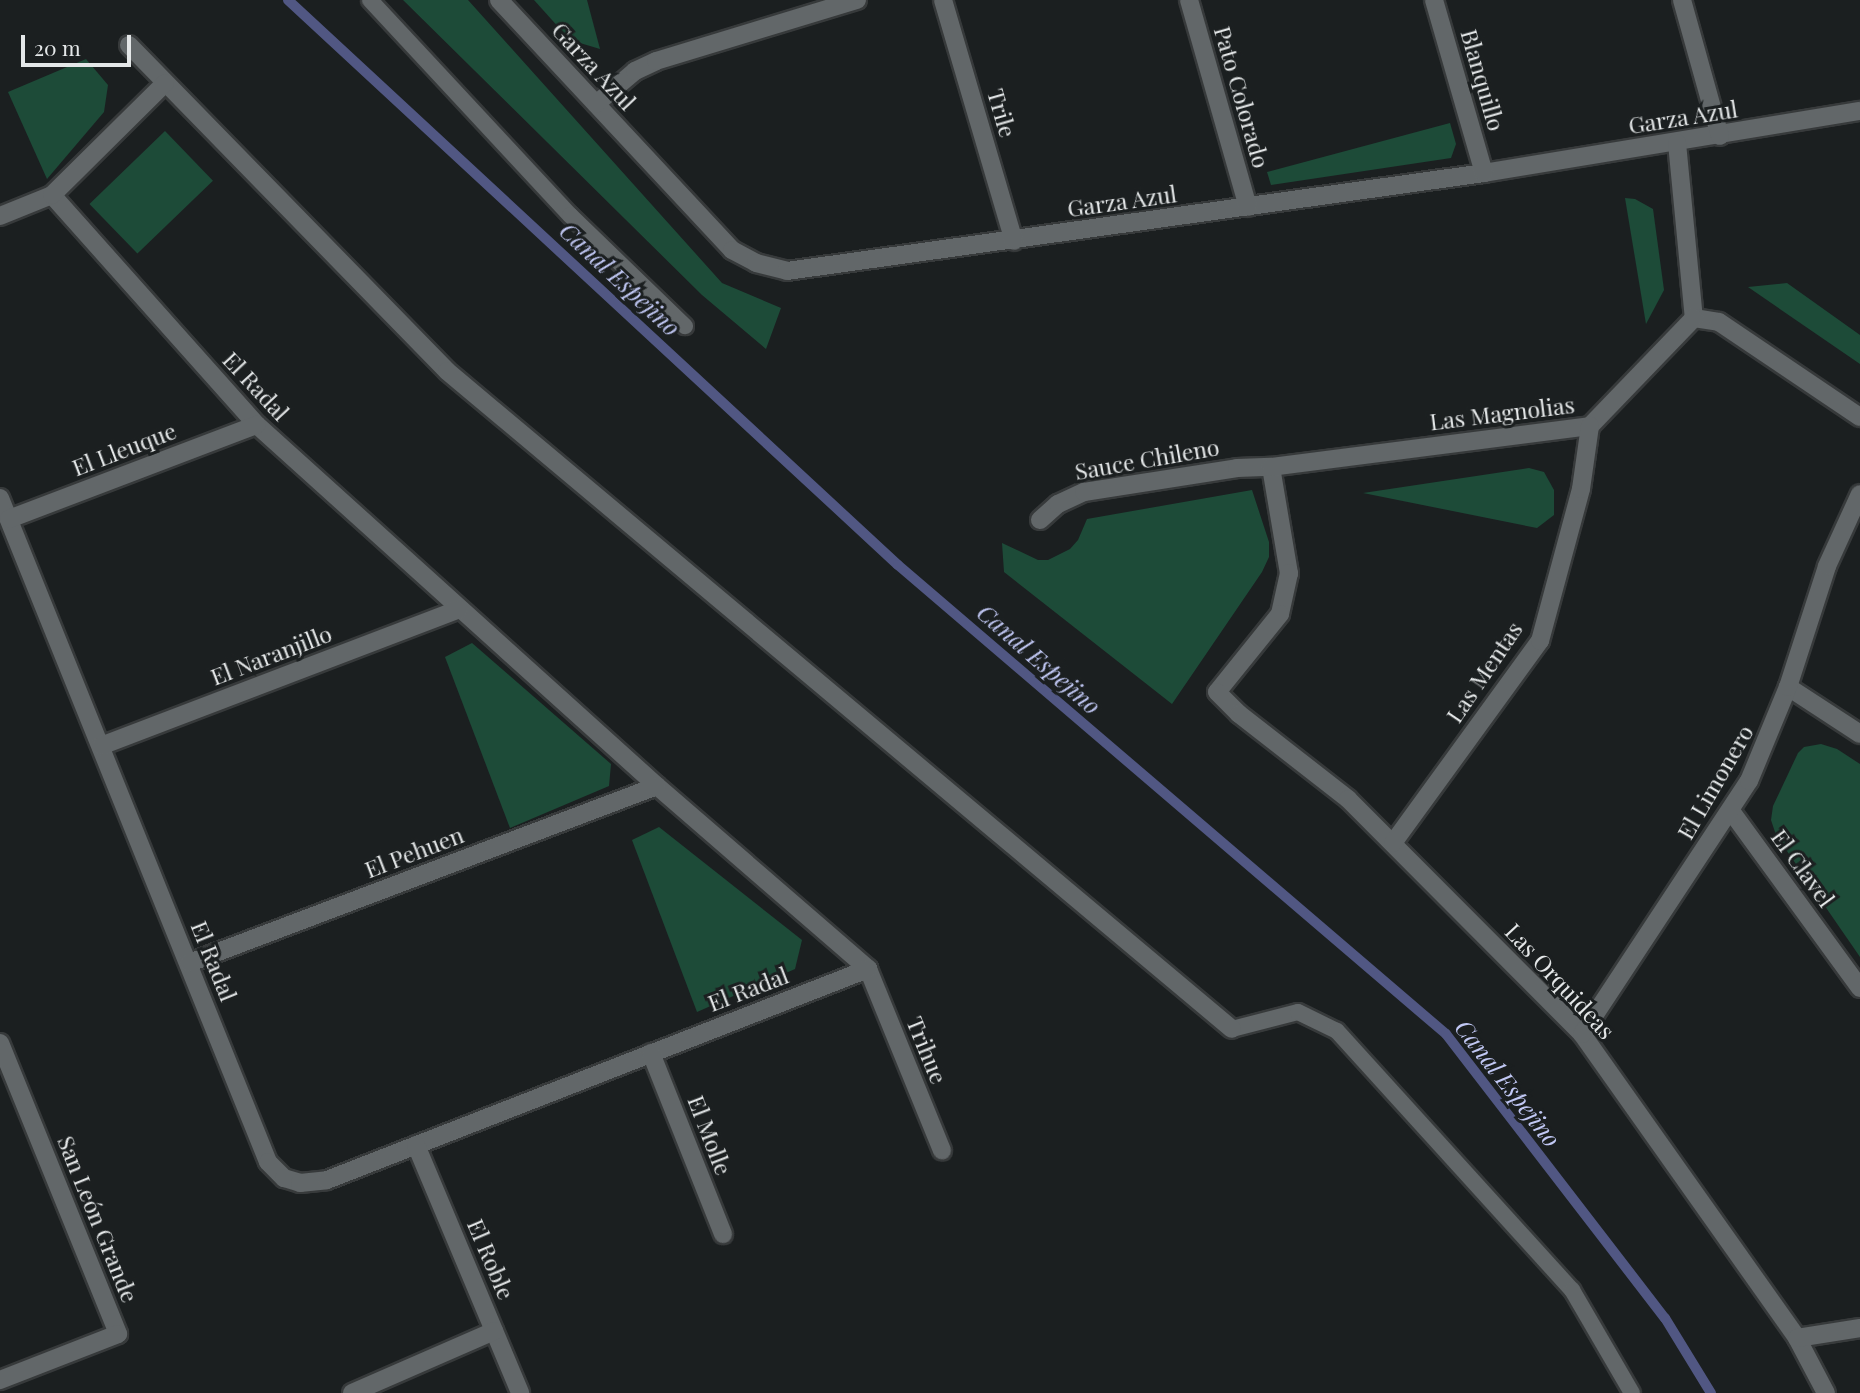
<!DOCTYPE html>
<meta charset="utf-8">
<style>
body{margin:0}
#map{position:relative;width:1860px;height:1393px;overflow:hidden;background:#1b1f20;font-family:"Playfair Display",serif}
div>[style]{position:absolute}
[style*='--x']{left:calc(var(--x)*1px);top:calc(var(--y)*1px);width:calc(var(--w)*1px);rotate:calc(var(--a)*1deg)}
.green>*{inset:0;background:#1d4b38;transform-origin:0 0}
.stream>*{height:10px;margin:-5px;padding:0 5px;transform-origin:5px;border-radius:5px;background:#515783}
.roads{filter:drop-shadow(2px 0 #373a3b) drop-shadow(-2px 0 #373a3b) drop-shadow(0 2px #373a3b) drop-shadow(0 -2px #373a3b)}
.service>*{height:16px;margin:-8px;padding:0 8px;transform-origin:8px;border-radius:8px;background:#626769}
.minor>*{height:18px;margin:-9px;padding:0 9px;transform-origin:9px;border-radius:9px;background:#626769}
span{translate:-50% -50%;white-space:nowrap;text-align:center;line-height:1.15;-webkit-text-stroke:6px #1b1f20;paint-order:stroke}
.street-label{font-size:23px;color:#e4e7e8}
.water-label{font-size:24px;color:#c1c8f4;font-style:italic}
.scale{position:absolute;left:21px;top:35px;width:110px;height:32px;box-sizing:border-box;border:4px solid #e4e7e8;border-top:0;padding-left:9px;font-size:21px;line-height:24px;white-space:nowrap;color:#e4e7e8;-webkit-text-stroke:5px #1b1f20;paint-order:stroke}
</style>
<div id="map">
<div class="green">
<i style="clip-path:polygon(403px 0,468px 0,722px 283px,781px 308px,766px 349px,702px 295px)"></i>
<i style="clip-path:polygon(534px 0,587px 0,600px 49px,570px 40px)"></i>
<i style="clip-path:polygon(86px 59px,108px 85px,104px 112px,47px 179px,8px 92px)"></i>
<i style="clip-path:polygon(1450px 123px,1456px 144px,1451px 158px,1271px 185px,1267px 172px)"></i>
<i style="left:165px;top:131px;width:69px;height:105px;rotate:46deg"></i>
<i style="clip-path:polygon(1625px 198px,1635px 199px,1653px 209px,1664px 290px,1646px 324px)"></i>
<i style="clip-path:polygon(1787px 283px,1860px 335px,1860px 364px,1748px 287px)"></i>
<i style="clip-path:polygon(1529px 468px,1544px 472px,1554px 490px,1554px 515px,1537px 528px,1363px 493px)"></i>
<i style="clip-path:polygon(1252px 490px,1269px 542px,1269px 557px,1262px 572px,1172px 704px,1004px 572px,1002px 543px,1038px 560px,1048px 560px,1070px 549px,1078px 540px,1087px 519px)"></i>
<i style="clip-path:polygon(472px 643px,611px 764px,609px 786px,510px 828px,445px 657px)"></i>
<i style="clip-path:polygon(1821px 744px,1837px 749px,1860px 764px,1860px 957px,1776px 835px,1771px 820px,1773px 806px,1798px 753px,1804px 747px)"></i>
<i style="clip-path:polygon(659px 827px,802px 940px,795px 969px,697px 1012px,632px 840px)"></i>
</div>
<div class="stream">
<i style="--x:288;--y:0;--w:831;--a:42.81"></i>
<i style="--x:898;--y:565;--w:721;--a:40.56"></i>
<i style="--x:1446;--y:1034;--w:359;--a:52.4"></i>
<i style="--x:1665;--y:1318;--w:88;--a:58.5"></i>
</div>
<div class="roads">
<div class="service">
<i style="--x:370;--y:0;--w:294;--a:47.1"></i>
<i style="--x:570;--y:215;--w:160;--a:44"></i>
<i style="--x:1232;--y:1029;--w:68;--a:-14.4"></i>
<i style="--x:1298;--y:1012;--w:43;--a:26"></i>
<i style="--x:1337;--y:1031;--w:350;--a:47.8"></i>
<i style="--x:1572;--y:1290;--w:119;--a:59.8"></i>
</div>
<div class="minor">
<i style="--x:499;--y:0;--w:342;--a:47"></i>
<i style="--x:732;--y:250;--w:27;--a:28"></i>
<i style="--x:756;--y:263;--w:32;--a:14"></i>
<i style="--x:787;--y:271;--w:704;--a:-8"></i>
<i style="--x:1484;--y:173;--w:381;--a:-9.4"></i>
<i style="--x:943;--y:0;--w:251;--a:73.6"></i>
<i style="--x:1189;--y:0;--w:215;--a:74.1"></i>
<i style="--x:1434;--y:0;--w:180;--a:73.9"></i>
<i style="--x:1682;--y:0;--w:141;--a:74.4"></i>
<i style="--x:129;--y:45;--w:455;--a:45.7"></i>
<i style="--x:447;--y:371;--w:1024;--a:39.97"></i>
<i style="--x:596;--y:104;--w:51;--a:-40.2"></i>
<i style="--x:635;--y:71;--w:23;--a:-25"></i>
<i style="--x:656;--y:61;--w:210;--a:-16.9"></i>
<i style="--x:1677;--y:143;--w:176;--a:84.5"></i>
<i style="--x:52;--y:195;--w:308;--a:48.3"></i>
<i style="--x:257;--y:425;--w:539;--a:42.07"></i>
<i style="--x:657;--y:786;--w:279;--a:40.9"></i>
<i style="--x:868;--y:969;--w:196;--a:67.8"></i>
<i style="--x:0;--y:216;--w:56;--a:-22"></i>
<i style="--x:52;--y:195;--w:159;--a:-44.7"></i>
<i style="--x:1694;--y:318;--w:25;--a:9"></i>
<i style="--x:1719;--y:322;--w:170;--a:34"></i>
<i style="--x:1271;--y:467;--w:108;--a:80.4"></i>
<i style="--x:1289;--y:573;--w:42;--a:102.4"></i>
<i style="--x:1280;--y:614;--w:100;--a:128.9"></i>
<i style="--x:1217;--y:692;--w:31;--a:45"></i>
<i style="--x:1239;--y:714;--w:138;--a:37.9"></i>
<i style="--x:1348;--y:799;--w:332;--a:45.1"></i>
<i style="--x:1582;--y:1034;--w:372;--a:54.7"></i>
<i style="--x:1797;--y:1338;--w:62;--a:62.2"></i>
<i style="--x:0;--y:498;--w:716;--a:68.02"></i>
<i style="--x:268;--y:1162;--w:23;--a:45"></i>
<i style="--x:284;--y:1178;--w:17;--a:17"></i>
<i style="--x:300;--y:1183;--w:27;--a:-6"></i>
<i style="--x:327;--y:1180;--w:581;--a:-21.31"></i>
<i style="--x:9;--y:519;--w:265;--a:-20.8"></i>
<i style="--x:1040;--y:520;--w:24;--a:-42"></i>
<i style="--x:1058;--y:504;--w:29;--a:-25"></i>
<i style="--x:1084;--y:492;--w:155;--a:-8.9"></i>
<i style="--x:1237;--y:468;--w:34;--a:-2"></i>
<i style="--x:1271;--y:467;--w:322;--a:-7.3"></i>
<i style="--x:1590;--y:426;--w:150;--a:-46.1"></i>
<i style="--x:1788;--y:687;--w:86;--a:33.1"></i>
<i style="--x:101;--y:746;--w:383;--a:-20.9"></i>
<i style="--x:1731;--y:811;--w:219;--a:53.9"></i>
<i style="--x:1393;--y:843;--w:250;--a:-54"></i>
<i style="--x:1540;--y:641;--w:157;--a:-74.9"></i>
<i style="--x:1581;--y:489;--w:64;--a:-81.9"></i>
<i style="--x:189;--y:963;--w:500;--a:-20.72"></i>
<i style="--x:1582;--y:1034;--w:303;--a:-56.6"></i>
<i style="--x:1749;--y:781;--w:102;--a:-67.5"></i>
<i style="--x:1788;--y:687;--w:127;--a:-72.1"></i>
<i style="--x:1827;--y:566;--w:79;--a:-65.4"></i>
<i style="--x:0;--y:1043;--w:314;--a:67.9"></i>
<i style="--x:118;--y:1334;--w:127;--a:158.7"></i>
<i style="--x:651;--y:1053;--w:195;--a:68.3"></i>
<i style="--x:416;--y:1145;--w:269;--a:67.2"></i>
<i style="--x:1797;--y:1338;--w:64;--a:-9"></i>
<i style="--x:352;--y:1393;--w:155;--a:-23.6"></i>
</div>
</div>
<div class="street-label">
<span style="left:594px;top:66px;rotate:47deg">Garza Azul</span>
<span style="left:1483px;top:80px;rotate:74deg">Blanquillo</span>
<span style="left:1242px;top:97px;rotate:74deg">Pato Colorado</span>
<span style="left:1002px;top:113px;rotate:74deg">Trile</span>
<span style="left:1683px;top:117px;rotate:-9deg">Garza Azul</span>
<span style="left:1122px;top:201px;rotate:-8deg">Garza Azul</span>
<span style="left:256px;top:386px;rotate:47deg">El Radal</span>
<span style="left:1502px;top:413px;rotate:-7deg">Las Magnolias</span>
<span style="left:124px;top:449px;rotate:-21deg">El Lleuque</span>
<span style="left:1147px;top:459px;rotate:-10deg">Sauce Chileno</span>
<span style="left:271px;top:655px;rotate:-21deg">El Naranjillo</span>
<span style="left:1484px;top:672px;rotate:-56deg">Las Mentas</span>
<span style="left:1715px;top:782px;rotate:-60deg">El Limonero</span>
<span style="left:414px;top:852px;rotate:-21deg">El Pehuen</span>
<span style="left:1803px;top:868px;rotate:54deg">El Clavel</span>
<span style="left:214px;top:961px;rotate:68deg">El Radal</span>
<span style="left:1560px;top:981px;rotate:47deg">Las Orquideas</span>
<span style="left:748px;top:989px;rotate:-21deg">El Radal</span>
<span style="left:927px;top:1050px;rotate:68deg">Trihue</span>
<span style="left:710px;top:1135px;rotate:69deg">El Molle</span>
<span style="left:98px;top:1219px;rotate:68deg">San León Grande</span>
<span style="left:491px;top:1259px;rotate:67deg">El Roble</span>
</div>
<div class="water-label">
<span style="left:620px;top:279px;rotate:43deg">Canal Espejino</span>
<span style="left:1039px;top:659px;rotate:41deg">Canal Espejino</span>
<span style="left:1508px;top:1083px;rotate:52deg">Canal Espejino</span>
</div>
<div class="scale">20 m</div>
</div>
